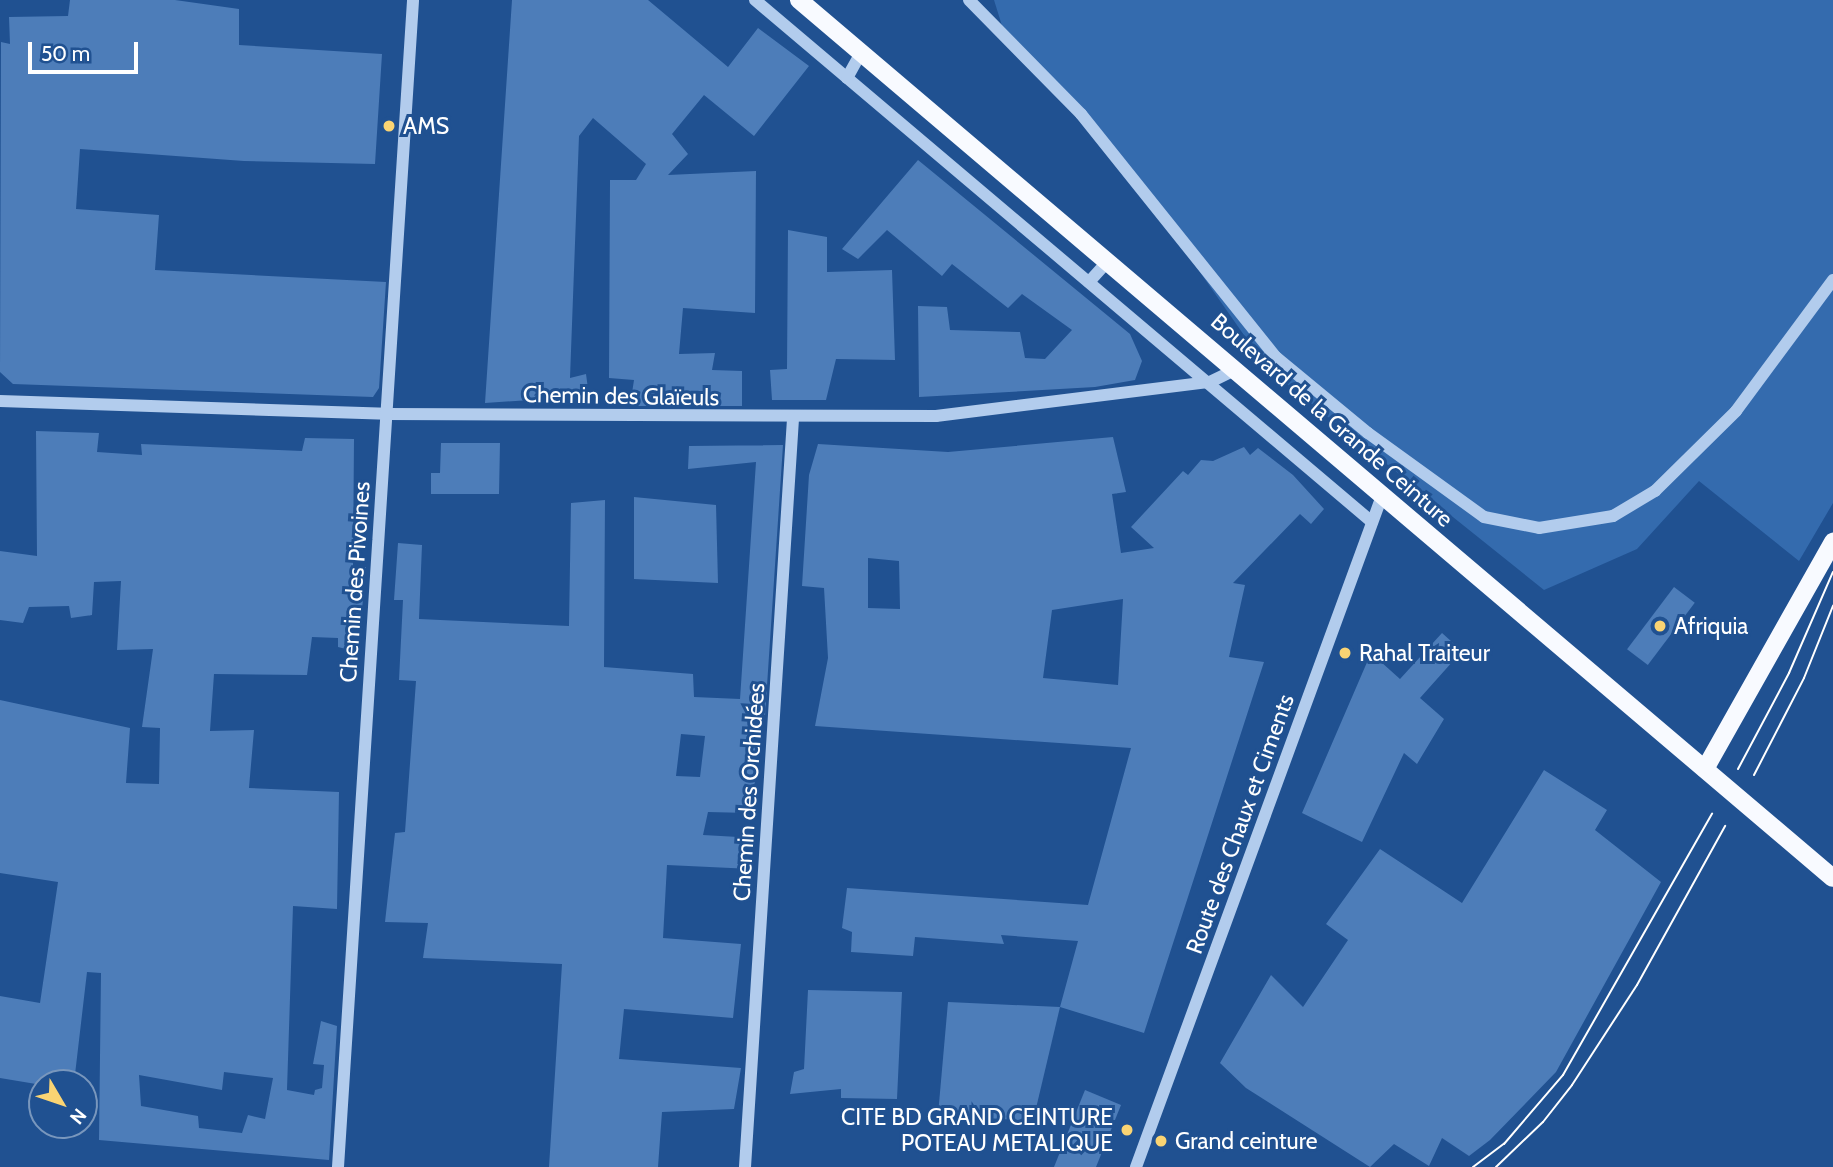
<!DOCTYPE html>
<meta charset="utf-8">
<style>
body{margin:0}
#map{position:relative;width:1833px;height:1167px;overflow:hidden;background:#205191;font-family:Cabin,sans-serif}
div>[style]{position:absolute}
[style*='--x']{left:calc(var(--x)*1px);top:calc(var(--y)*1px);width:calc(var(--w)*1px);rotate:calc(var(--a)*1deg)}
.green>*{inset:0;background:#346bae}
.building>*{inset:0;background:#4d7db9;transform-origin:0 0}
.minor>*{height:12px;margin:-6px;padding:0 6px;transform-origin:6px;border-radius:6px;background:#b2cced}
.major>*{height:18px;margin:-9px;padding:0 9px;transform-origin:9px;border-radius:9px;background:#f8faff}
.tram>*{height:2px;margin:-1px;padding:0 1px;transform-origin:1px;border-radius:1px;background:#fff}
.dots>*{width:19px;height:19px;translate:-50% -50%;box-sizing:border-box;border:4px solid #205191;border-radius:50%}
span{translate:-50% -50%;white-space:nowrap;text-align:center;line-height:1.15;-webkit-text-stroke:6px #205191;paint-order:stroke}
.poi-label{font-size:23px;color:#fff}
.left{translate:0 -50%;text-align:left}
.right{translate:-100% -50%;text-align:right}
.street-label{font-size:23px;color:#fff}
.north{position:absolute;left:28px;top:1069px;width:70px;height:70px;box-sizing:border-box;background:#205191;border:2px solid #7997bd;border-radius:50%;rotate:129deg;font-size:19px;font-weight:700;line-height:28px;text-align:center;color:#fff}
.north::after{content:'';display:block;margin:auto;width:24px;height:32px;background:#fad473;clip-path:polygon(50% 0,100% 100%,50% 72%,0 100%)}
.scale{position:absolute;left:28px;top:42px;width:110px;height:32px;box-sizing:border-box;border:4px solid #fff;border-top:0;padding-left:9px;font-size:21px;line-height:24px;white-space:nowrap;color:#fff;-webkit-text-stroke:5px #205191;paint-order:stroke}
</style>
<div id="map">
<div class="green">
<i style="clip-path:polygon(994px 0,1833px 0,1833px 503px,1799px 561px,1699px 481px,1637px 549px,1544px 590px,1267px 368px,1118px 155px,1003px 29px)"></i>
</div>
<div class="building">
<i style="clip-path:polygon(70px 0,175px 0,239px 9px,239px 45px,382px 54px,375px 164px,244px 161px,80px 149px,76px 209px,159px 215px,155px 270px,386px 282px,379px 388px,373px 397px,13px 384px,0 372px,1px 42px,10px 44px,9px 17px,68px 16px)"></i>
<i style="clip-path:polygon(512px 0,648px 0,728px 67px,758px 28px,809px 66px,754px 136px,704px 95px,672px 134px,688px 154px,668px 175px,756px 171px,755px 313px,683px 308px,679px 354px,715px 353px,712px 370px,742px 371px,742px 406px,630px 406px,634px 380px,609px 378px,610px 180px,636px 180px,646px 164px,593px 118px,579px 136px,570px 378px,586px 374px,589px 396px,485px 403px)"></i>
<i style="clip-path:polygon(918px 160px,1130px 334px,1142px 361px,1135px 380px,1095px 387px,919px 397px,918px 306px,947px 307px,950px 330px,1020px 332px,1025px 358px,1045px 359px,1072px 330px,1022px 294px,1008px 308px,952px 264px,942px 276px,887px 230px,858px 259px,842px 249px)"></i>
<i style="clip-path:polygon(788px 230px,827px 237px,827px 272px,892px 270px,895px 360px,836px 359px,826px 400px,772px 400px,770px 370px,787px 369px)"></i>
<i style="clip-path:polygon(evenodd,36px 431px,99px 433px,97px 452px,142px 455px,141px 444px,302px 451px,305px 438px,354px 439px,353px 568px,366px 567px,358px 652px,338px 647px,338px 638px,312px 637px,307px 675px,214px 674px,210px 731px,254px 730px,249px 788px,339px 792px,337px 909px,293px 906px,287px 1090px,314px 1095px,315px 1090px,322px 1088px,324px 1065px,313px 1064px,321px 1021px,337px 1026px,329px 1160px,99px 1140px,101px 973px,87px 972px,74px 1083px,42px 1085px,0 1078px,0 996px,40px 1003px,58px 882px,0 873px,0 700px,130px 728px,126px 783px,159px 784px,160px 728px,142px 727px,153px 649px,117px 650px,121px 581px,94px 582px,92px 615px,71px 618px,69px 606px,29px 607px,23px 623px,0 620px,0 551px,37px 556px,36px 431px,224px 1072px,273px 1078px,265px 1119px,248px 1115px,242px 1133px,199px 1128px,198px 1116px,141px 1106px,139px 1075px,222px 1090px,224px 1072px)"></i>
<i style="clip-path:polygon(evenodd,1113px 437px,1126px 492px,1112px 494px,1121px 553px,1154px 548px,1131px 527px,1183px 471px,1188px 475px,1201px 460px,1213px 461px,1244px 447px,1250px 455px,1258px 448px,1293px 475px,1324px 509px,1311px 524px,1300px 514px,1233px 583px,1245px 585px,1229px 657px,1264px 662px,1144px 1033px,1060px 1007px,1078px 941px,1001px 935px,1004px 944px,915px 937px,913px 956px,851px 952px,852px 932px,842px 928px,847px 888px,1088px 905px,1131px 748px,815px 726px,828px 658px,824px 588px,802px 586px,809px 475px,818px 444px,948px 452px,1113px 437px,868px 558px,899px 561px,900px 609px,868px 608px,868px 558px,1113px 437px,1123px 599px,1118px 685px,1043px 678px,1052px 610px,1123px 599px)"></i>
<i style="clip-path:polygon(441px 443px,500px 443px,499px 494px,431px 494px,431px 473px,440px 473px)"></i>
<i style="clip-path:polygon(evenodd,783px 445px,765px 716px,757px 718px,755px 781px,749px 813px,708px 812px,703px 835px,756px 838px,752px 869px,667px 865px,663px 938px,741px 944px,733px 1018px,624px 1009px,619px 1059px,741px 1068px,734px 1109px,662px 1112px,658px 1167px,549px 1167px,562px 964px,423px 958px,428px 923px,385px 922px,395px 833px,405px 832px,416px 681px,399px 680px,403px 600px,394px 600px,398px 543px,422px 545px,419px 619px,569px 626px,571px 503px,605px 500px,604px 667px,693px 674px,694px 697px,740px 699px,756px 462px,688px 469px,689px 446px,783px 445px,681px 734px,705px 736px,700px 777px,676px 776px,681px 734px)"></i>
<i style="clip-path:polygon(634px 497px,716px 505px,718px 583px,634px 579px)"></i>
<i style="left:1674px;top:587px;width:26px;height:78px;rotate:37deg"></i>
<i style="clip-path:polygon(1442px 633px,1462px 651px,1420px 698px,1444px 719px,1417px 764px,1404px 753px,1362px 842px,1302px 813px,1371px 653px,1400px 679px)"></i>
<i style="clip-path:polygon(1544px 770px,1607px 810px,1595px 830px,1661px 882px,1556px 1072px,1490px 1140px,1469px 1156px,1442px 1138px,1429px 1166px,1394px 1144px,1370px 1167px,1246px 1088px,1220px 1063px,1271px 975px,1303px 1007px,1348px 940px,1326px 924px,1380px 849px,1462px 903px)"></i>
<i style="clip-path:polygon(808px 990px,902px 992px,897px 1099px,841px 1098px,841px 1089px,790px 1094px,794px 1072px,804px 1069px)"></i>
<i style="clip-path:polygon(948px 1002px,1060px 1007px,1033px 1121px,938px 1115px)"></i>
<i style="clip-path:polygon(1085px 1090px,1121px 1105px,1096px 1167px,1054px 1167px)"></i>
</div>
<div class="minor">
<i style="--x:755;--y:0;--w:808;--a:40.23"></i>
<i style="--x:969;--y:0;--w:160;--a:45.5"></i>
<i style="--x:1081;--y:114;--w:312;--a:51.3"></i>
<i style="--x:1276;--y:357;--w:119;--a:39.6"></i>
<i style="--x:1368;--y:433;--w:143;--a:35.9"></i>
<i style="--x:1484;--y:517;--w:56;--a:11.3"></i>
<i style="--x:1539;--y:528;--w:75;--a:-9.2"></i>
<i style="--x:1613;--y:516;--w:49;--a:-30.8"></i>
<i style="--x:1655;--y:491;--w:114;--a:-44.6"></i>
<i style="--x:1736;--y:411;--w:163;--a:-53.5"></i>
<i style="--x:847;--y:78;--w:29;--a:-61"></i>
<i style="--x:1089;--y:282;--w:28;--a:-48"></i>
<i style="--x:0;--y:401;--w:386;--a:1.9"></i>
<i style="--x:386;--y:414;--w:550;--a:0.21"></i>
<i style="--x:936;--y:416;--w:276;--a:-7.1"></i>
<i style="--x:1210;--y:382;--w:30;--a:-26"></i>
<i style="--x:338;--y:1167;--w:1169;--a:-86.32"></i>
<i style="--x:745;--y:1167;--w:750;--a:-86.33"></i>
<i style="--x:1136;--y:1167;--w:715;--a:-69.87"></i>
</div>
<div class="major">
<i style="--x:799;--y:0;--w:1356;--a:40.34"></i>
<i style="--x:1705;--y:769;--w:261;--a:-60.6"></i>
</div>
<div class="tram">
<i style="--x:1738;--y:769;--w:109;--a:-62"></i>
<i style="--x:1789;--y:673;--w:110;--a:-66.5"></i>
<i style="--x:1754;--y:775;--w:109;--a:-62.7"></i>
<i style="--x:1804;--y:678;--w:78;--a:-68.1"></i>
<i style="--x:1473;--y:1167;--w:39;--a:-37"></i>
<i style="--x:1504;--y:1144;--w:91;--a:-49.5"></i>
<i style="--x:1563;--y:1075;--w:301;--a:-60.3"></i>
<i style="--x:1496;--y:1167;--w:65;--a:-43.8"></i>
<i style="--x:1543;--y:1122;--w:47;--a:-51.9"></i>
<i style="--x:1572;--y:1085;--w:119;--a:-57"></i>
<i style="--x:1637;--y:985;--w:182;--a:-61"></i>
</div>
<div class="dots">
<i style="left:389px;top:126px;background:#fad473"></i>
<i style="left:1660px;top:626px;background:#fad473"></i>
<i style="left:1345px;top:653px;background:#fad473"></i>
<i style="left:1127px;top:1130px;background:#fad473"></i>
<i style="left:1161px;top:1141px;background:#fad473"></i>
</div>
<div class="poi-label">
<span class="left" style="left:403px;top:126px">AMS</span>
<span class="left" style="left:1674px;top:626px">Afriquia</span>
<span class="left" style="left:1359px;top:653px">Rahal Traiteur</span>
<span class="right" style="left:1113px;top:1130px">CITE BD GRAND CEINTURE<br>POTEAU METALIQUE</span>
<span class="left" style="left:1175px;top:1141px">Grand ceinture</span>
</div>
<div class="street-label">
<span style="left:621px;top:396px;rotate:1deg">Chemin des Glaïeuls</span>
<span style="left:1332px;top:420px;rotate:41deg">Boulevard de la Grande Ceinture</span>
<span style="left:355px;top:582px;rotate:-86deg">Chemin des Pivoines</span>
<span style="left:749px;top:792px;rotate:-86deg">Chemin des Orchidées</span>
<span style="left:1240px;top:824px;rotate:-70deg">Route des Chaux et Ciments</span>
</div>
<div class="north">N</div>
<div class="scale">50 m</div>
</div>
